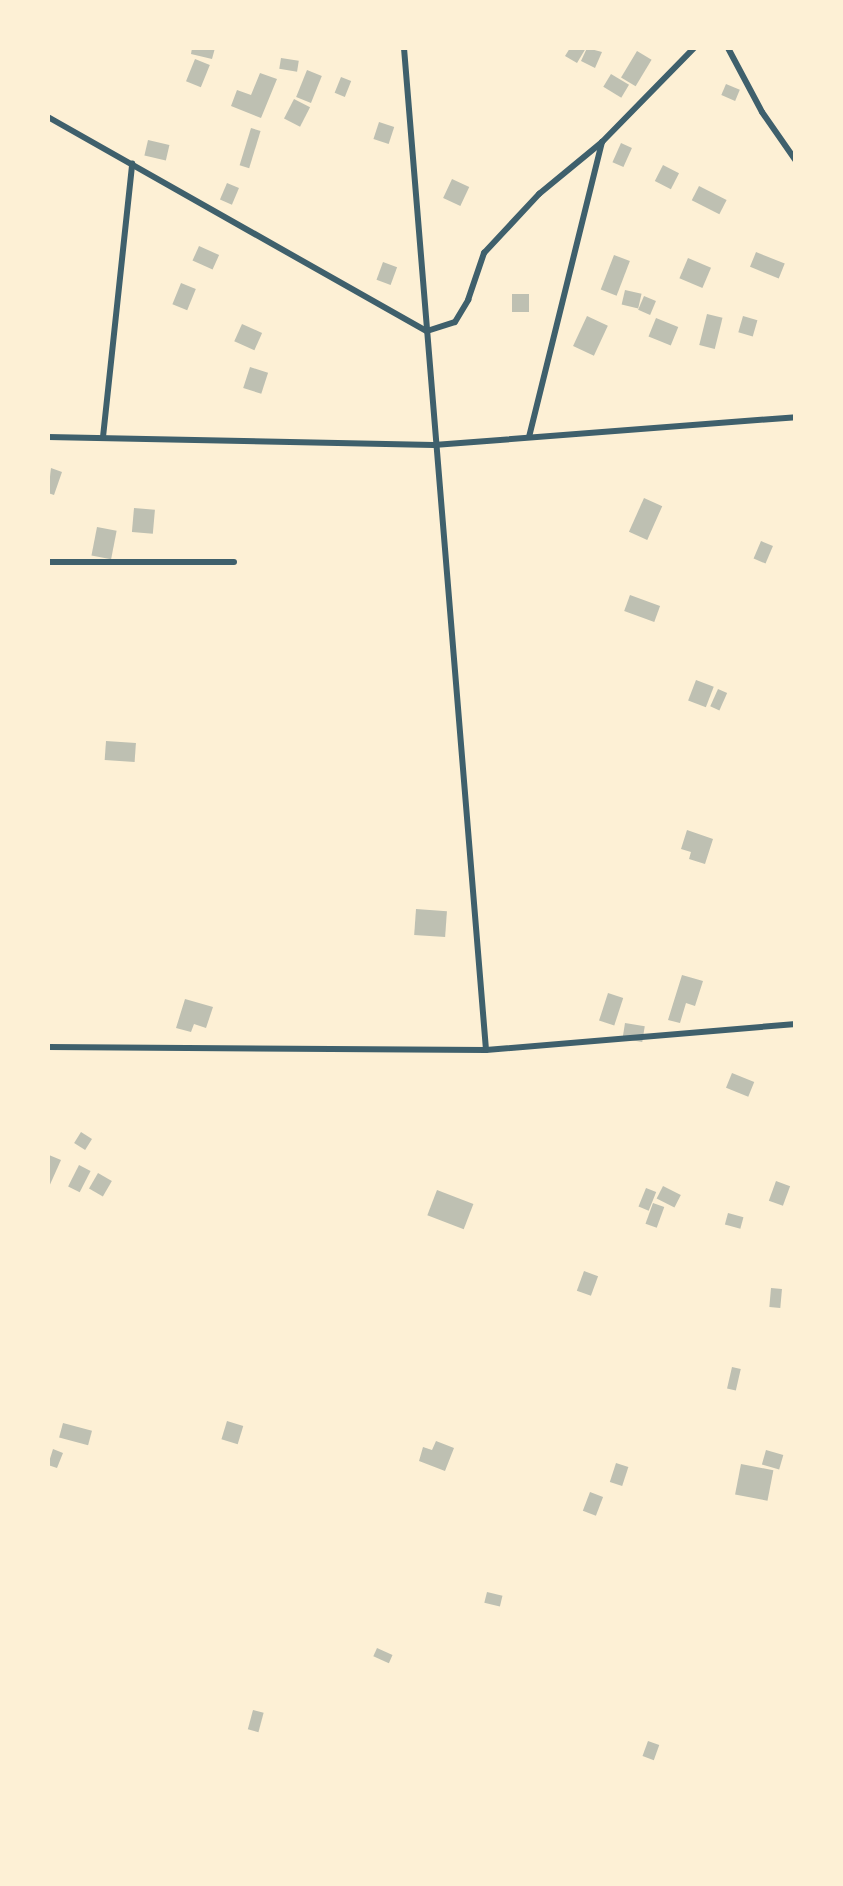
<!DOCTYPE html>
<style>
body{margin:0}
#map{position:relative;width:843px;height:1886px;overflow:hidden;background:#fdf0d5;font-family:Figtree,sans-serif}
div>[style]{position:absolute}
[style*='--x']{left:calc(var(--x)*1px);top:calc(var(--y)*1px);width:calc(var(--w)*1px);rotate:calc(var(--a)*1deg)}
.building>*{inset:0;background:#bec0b2;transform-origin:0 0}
.minor>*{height:6px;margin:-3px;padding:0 3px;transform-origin:3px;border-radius:3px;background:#3f606c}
span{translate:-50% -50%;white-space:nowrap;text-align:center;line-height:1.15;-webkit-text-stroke:9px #fdf0d5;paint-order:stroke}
.frame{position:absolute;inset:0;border:50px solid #fdf0d5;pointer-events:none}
</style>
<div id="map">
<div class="building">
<i style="clip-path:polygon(192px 48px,215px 48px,212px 59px,191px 54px)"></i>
<i style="clip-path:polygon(570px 48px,586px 48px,577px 63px,565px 56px)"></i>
<i style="clip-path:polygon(587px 48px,602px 52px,595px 68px,581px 61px)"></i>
<i style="left:637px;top:51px;width:17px;height:31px;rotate:31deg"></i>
<i style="left:281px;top:58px;width:18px;height:11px;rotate:9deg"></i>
<i style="left:195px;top:59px;width:16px;height:24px;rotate:22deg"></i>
<i style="left:307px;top:70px;width:16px;height:29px;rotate:22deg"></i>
<i style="clip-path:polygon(260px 73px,277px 79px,261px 118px,231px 106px,237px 90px,251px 95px)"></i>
<i style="left:611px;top:74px;width:21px;height:15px;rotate:31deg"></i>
<i style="left:341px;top:77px;width:11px;height:17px;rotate:22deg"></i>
<i style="left:726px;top:84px;width:15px;height:12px;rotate:23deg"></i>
<i style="left:294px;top:99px;width:18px;height:22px;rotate:27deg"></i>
<i style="left:379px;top:122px;width:16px;height:18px;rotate:18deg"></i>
<i style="left:251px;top:128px;width:10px;height:39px;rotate:17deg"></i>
<i style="left:148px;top:140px;width:22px;height:16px;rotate:13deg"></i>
<i style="left:621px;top:143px;width:12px;height:21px;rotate:24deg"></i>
<i style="left:663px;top:165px;width:18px;height:18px;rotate:27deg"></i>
<i style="left:452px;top:179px;width:19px;height:21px;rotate:25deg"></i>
<i style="left:227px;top:183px;width:13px;height:18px;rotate:23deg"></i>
<i style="left:699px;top:186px;width:31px;height:16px;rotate:27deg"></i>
<i style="left:199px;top:246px;width:22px;height:16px;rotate:24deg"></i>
<i style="left:756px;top:252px;width:31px;height:16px;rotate:22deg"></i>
<i style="left:614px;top:255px;width:17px;height:37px;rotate:21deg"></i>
<i style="left:688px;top:258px;width:25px;height:22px;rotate:23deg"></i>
<i style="left:383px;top:262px;width:15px;height:19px;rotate:20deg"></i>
<i style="left:181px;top:283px;width:16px;height:23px;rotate:22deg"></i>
<i style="left:625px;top:290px;width:17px;height:15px;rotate:13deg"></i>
<i style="left:512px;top:294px;width:17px;height:18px"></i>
<i style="left:644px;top:296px;width:13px;height:15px;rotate:23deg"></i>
<i style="left:707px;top:314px;width:16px;height:32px;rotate:14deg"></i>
<i style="left:587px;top:316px;width:23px;height:33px;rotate:25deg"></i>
<i style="left:743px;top:316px;width:15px;height:17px;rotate:16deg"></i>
<i style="left:656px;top:318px;width:24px;height:20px;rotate:22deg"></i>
<i style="left:242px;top:324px;width:22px;height:19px;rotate:24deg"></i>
<i style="left:250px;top:367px;width:19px;height:22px;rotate:18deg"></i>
<i style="clip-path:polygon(51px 468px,62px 472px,54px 495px,48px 493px)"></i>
<i style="left:644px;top:498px;width:20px;height:37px;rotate:24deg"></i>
<i style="left:134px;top:508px;width:21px;height:24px;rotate:5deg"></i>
<i style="left:97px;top:527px;width:20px;height:29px;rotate:11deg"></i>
<i style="left:761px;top:541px;width:13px;height:19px;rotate:23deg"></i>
<i style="left:630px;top:595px;width:32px;height:17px;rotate:20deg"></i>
<i style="left:696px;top:680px;width:19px;height:22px;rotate:21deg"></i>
<i style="left:718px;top:689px;width:10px;height:19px;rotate:24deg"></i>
<i style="left:106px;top:741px;width:30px;height:19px;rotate:4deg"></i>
<i style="clip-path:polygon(687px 830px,713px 839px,705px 864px,689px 859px,691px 852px,681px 849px)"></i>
<i style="left:416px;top:909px;width:31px;height:26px;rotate:4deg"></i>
<i style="clip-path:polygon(682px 975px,703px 981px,695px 1006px,686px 1003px,680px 1023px,668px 1020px)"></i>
<i style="left:608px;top:993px;width:16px;height:29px;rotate:18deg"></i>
<i style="clip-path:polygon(185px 999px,213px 1007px,206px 1028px,194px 1024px,191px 1032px,176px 1028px)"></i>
<i style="left:625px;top:1023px;width:20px;height:16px;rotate:9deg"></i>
<i style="left:732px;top:1073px;width:24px;height:16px;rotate:22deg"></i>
<i style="left:81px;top:1132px;width:13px;height:13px;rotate:32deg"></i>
<i style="clip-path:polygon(49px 1155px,61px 1160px,48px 1189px,48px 1157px)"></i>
<i style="left:79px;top:1165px;width:13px;height:24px;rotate:27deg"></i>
<i style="left:98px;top:1173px;width:16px;height:18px;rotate:30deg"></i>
<i style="left:776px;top:1181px;width:15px;height:21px;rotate:20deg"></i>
<i style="left:663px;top:1186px;width:20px;height:14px;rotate:27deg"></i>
<i style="left:646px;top:1188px;width:11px;height:20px;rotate:22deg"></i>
<i style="left:437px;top:1190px;width:39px;height:27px;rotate:21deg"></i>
<i style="left:653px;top:1203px;width:12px;height:22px;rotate:20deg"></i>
<i style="left:728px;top:1213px;width:16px;height:12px;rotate:15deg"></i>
<i style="left:584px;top:1271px;width:15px;height:21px;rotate:20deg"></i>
<i style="left:771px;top:1288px;width:11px;height:19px;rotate:5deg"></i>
<i style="left:732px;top:1367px;width:9px;height:22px;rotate:13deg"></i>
<i style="left:227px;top:1421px;width:17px;height:19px;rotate:17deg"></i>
<i style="left:63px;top:1423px;width:30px;height:15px;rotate:15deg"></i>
<i style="clip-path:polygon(436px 1441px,454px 1448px,445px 1471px,419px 1461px,423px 1447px,432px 1450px)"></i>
<i style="clip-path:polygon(53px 1449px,63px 1453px,57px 1468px,48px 1465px)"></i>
<i style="left:766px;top:1450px;width:18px;height:15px;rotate:16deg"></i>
<i style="left:616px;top:1463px;width:13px;height:20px;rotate:18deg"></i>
<i style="left:741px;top:1464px;width:33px;height:31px;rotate:11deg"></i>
<i style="left:590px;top:1492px;width:14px;height:20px;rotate:21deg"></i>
<i style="left:487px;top:1592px;width:16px;height:11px;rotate:14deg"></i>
<i style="left:377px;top:1648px;width:17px;height:9px;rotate:24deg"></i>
<i style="left:253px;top:1710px;width:11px;height:20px;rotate:15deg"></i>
<i style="left:648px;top:1741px;width:12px;height:16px;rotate:20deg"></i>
</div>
<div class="minor">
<i style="--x:404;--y:48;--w:1005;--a:85.32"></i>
<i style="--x:728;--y:48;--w:72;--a:62"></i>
<i style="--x:762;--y:112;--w:60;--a:55.2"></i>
<i style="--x:48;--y:117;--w:435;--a:29.5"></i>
<i style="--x:427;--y:331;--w:29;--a:-18"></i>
<i style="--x:455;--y:322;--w:26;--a:-59"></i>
<i style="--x:468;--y:300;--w:50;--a:-71.2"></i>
<i style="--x:484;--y:253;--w:81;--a:-47"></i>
<i style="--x:539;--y:194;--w:82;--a:-39.5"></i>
<i style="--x:48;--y:437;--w:386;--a:1.2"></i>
<i style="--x:434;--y:445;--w:363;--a:-4.4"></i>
<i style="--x:103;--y:437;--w:275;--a:-83.9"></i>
<i style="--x:529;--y:437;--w:304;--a:-76.1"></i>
<i style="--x:602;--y:142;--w:132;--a:-45.6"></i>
<i style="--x:48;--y:562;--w:186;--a:0"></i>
<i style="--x:48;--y:1047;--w:438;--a:0.4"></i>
<i style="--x:486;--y:1050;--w:311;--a:-4.8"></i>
</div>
<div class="frame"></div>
</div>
